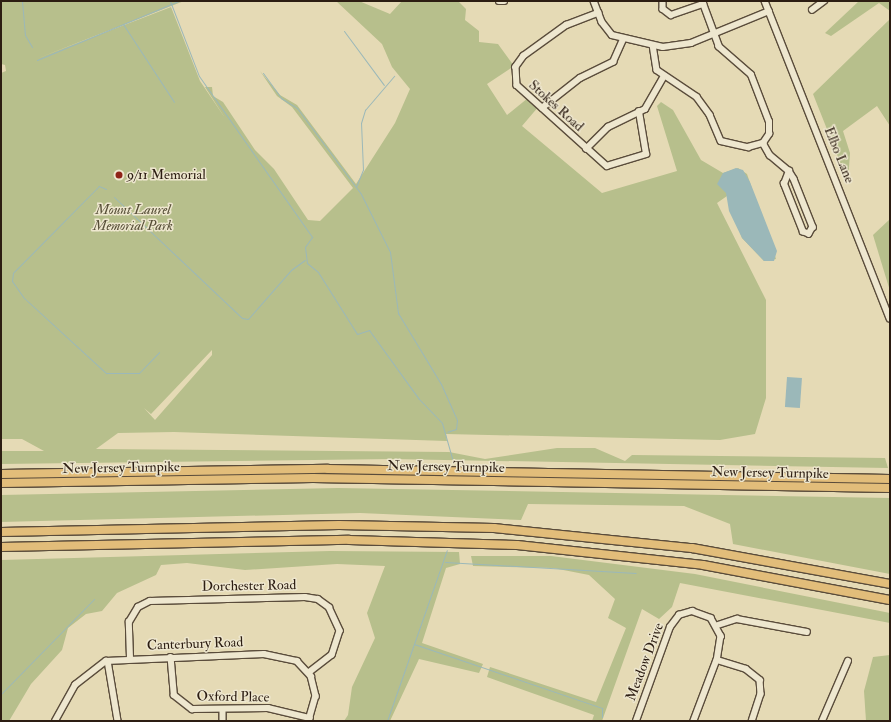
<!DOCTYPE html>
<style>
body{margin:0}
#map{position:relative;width:891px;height:722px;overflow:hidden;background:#e5dab5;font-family:"IM FELL Double Pica",serif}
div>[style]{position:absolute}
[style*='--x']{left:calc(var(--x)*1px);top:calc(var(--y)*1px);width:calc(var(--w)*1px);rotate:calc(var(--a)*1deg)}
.green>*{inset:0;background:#b7bf8c}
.water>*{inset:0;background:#9bb8b9;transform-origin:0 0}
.stream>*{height:1px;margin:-0.5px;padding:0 0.5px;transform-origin:0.5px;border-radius:0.5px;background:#9bb8b9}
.roads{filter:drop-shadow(1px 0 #5a4c3b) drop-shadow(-1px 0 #5a4c3b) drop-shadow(0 1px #5a4c3b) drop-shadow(0 -1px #5a4c3b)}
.minor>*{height:5.5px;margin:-2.75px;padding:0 2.75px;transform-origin:2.75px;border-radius:2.75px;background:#eee7cf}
.highway>*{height:8px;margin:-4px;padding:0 4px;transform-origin:4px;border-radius:4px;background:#e2bd7a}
.dots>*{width:11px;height:11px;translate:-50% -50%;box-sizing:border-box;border:2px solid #eee7cf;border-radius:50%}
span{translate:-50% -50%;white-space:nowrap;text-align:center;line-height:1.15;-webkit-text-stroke:3px #eee7cf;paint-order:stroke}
.street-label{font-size:14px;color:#2c1d12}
.poi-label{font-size:14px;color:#2c1d12}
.left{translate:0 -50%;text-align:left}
.park-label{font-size:14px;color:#564e37;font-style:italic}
.frame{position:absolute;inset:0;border:2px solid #2c1d12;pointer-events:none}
</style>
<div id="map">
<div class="green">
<i style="clip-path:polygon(evenodd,1px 1px,184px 1px,36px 59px,171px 7px,200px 81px,225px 118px,205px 87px,212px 87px,213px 96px,223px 102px,255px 150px,274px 169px,308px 220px,320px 221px,353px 188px,292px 107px,277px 96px,260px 71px,280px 95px,297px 105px,356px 184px,395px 123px,410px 89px,392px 67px,382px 44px,336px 1px,359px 1px,390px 14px,402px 1px,458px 1px,466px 9px,465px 20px,479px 31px,479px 42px,498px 44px,514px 66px,487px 84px,507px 115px,528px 98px,539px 106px,522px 126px,602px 193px,677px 171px,657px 106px,661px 102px,673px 110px,701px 160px,723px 173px,738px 168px,747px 174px,776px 259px,764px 261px,742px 238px,727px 196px,717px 203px,766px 300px,766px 398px,755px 434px,720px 440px,446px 434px,447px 441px,174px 432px,118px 433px,96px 449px,449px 452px,485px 459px,557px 448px,595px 448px,625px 461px,632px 455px,885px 458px,888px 468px,392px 459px,1px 464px,1px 451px,44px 451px,22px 439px,1px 439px,1px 73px,6px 71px,5px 65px,1px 64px,1px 1px,212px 350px,212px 355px,155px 420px,144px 408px,151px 414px,212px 350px)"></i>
<i style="clip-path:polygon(859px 1px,890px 1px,890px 11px,879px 3px,831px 36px,825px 33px)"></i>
<i style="clip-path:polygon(890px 19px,890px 126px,877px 106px,843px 131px,850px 153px,848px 182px,813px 94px)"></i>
<i style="clip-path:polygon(890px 219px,890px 291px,873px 235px)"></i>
<i style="clip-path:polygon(338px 488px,890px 498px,890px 574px,733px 544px,730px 524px,684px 506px,528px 504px,521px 520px,360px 513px,1px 522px,1px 495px)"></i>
<i style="clip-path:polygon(330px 551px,459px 552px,460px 564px,446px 568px,422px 643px,483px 664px,479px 673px,419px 659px,390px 721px,344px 721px,348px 715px,352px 687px,375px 638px,367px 613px,385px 566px,337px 564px,245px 570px,187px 563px,161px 565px,156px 575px,117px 593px,102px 611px,86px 614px,68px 628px,62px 650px,31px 684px,9px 721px,1px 721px,1px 560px)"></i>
<i style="clip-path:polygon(471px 556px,551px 556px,695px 574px,890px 613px,890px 623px,680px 583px,672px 607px,659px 619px,642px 609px,602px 721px,592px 721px,594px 715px,487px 677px,490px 667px,596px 702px,626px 628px,608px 618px,615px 599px,589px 575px,553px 568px,473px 566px)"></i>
<i style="clip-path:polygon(890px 655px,890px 721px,866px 721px,864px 691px,873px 657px)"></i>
</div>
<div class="water">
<i style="clip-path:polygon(736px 168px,743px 170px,750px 182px,777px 251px,774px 261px,764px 261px,742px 238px,729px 211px,726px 193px,717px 184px,723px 173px)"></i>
<i style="left:787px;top:377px;width:15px;height:30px;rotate:4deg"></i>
</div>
<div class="stream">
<i style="--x:22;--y:1;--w:34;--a:85"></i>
<i style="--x:25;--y:35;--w:14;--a:60"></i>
<i style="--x:170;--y:1;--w:80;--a:68.9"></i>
<i style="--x:199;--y:76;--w:197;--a:54.9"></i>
<i style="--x:312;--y:237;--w:12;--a:125"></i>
<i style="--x:305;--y:247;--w:16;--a:83"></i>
<i style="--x:307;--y:263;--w:14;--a:39"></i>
<i style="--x:318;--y:272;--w:73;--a:57.8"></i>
<i style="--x:357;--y:334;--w:13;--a:-18"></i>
<i style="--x:369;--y:330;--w:85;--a:54.1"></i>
<i style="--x:419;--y:399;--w:33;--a:46"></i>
<i style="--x:442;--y:423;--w:37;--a:74"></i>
<i style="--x:123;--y:24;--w:93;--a:56.8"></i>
<i style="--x:344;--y:31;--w:67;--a:53.5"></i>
<i style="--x:37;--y:60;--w:154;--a:-22.6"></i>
<i style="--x:263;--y:73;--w:31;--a:54"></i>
<i style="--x:281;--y:98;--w:19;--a:32"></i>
<i style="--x:297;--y:108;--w:107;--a:53.3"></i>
<i style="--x:361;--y:194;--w:65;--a:63.4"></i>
<i style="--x:390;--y:252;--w:62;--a:82.5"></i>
<i style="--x:398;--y:313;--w:83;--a:58.8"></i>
<i style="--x:441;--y:384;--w:39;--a:66"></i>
<i style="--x:457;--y:420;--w:9;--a:96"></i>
<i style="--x:456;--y:429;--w:9;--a:162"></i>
<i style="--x:356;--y:187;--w:18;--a:-68"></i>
<i style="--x:363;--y:170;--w:47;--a:-92.4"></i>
<i style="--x:361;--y:123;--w:14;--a:-73"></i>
<i style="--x:365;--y:110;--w:45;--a:-49.5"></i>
<i style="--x:106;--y:189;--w:8;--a:-157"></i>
<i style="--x:99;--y:186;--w:122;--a:134.7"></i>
<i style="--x:13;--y:273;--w:8;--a:97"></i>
<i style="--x:12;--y:281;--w:19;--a:55"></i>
<i style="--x:23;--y:297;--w:113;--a:42.5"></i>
<i style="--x:106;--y:373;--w:33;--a:0"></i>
<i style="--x:139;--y:373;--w:29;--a:-46"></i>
<i style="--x:114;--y:197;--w:176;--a:43.4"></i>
<i style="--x:242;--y:318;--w:6;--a:9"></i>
<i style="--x:248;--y:319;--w:65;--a:-48.7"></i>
<i style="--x:291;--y:270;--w:17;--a:-36"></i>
<i style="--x:445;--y:562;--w:191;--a:3.3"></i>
<i style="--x:414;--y:644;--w:199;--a:18.8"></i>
<i style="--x:602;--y:708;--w:9;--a:90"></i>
<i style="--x:1;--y:694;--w:133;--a:-45.6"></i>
<i style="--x:387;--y:721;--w:181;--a:-70.7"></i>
</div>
<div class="roads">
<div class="minor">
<i style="--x:499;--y:1;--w:5;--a:0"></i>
<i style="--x:594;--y:1;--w:22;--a:69"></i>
<i style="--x:602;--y:22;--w:16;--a:52"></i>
<i style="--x:612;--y:35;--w:52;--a:13.2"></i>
<i style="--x:663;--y:47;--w:28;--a:-8"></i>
<i style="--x:691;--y:43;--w:84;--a:-22.3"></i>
<i style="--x:663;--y:1;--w:8;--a:90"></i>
<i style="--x:663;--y:9;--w:10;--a:37"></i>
<i style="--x:671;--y:15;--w:34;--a:-19"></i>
<i style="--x:765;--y:1;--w:341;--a:68.5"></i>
<i style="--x:812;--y:10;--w:15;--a:-37"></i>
<i style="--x:599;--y:13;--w:34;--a:159"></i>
<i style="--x:567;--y:25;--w:53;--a:144.2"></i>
<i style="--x:524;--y:56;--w:14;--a:126"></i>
<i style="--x:516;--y:67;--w:18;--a:87"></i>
<i style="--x:517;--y:85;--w:121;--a:42"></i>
<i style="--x:607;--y:166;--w:41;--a:-17.1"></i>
<i style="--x:646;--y:154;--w:43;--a:-99.5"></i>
<i style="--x:653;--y:45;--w:25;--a:81"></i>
<i style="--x:657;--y:70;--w:48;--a:34"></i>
<i style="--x:697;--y:97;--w:22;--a:54"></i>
<i style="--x:710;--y:115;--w:28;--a:67"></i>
<i style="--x:721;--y:141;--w:28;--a:13"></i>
<i style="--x:748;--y:147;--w:16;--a:-15"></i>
<i style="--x:763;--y:143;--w:11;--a:-56"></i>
<i style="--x:769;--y:134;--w:12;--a:-90"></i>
<i style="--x:769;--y:122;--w:50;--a:-111"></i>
<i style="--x:751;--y:75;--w:43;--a:-138.8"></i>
<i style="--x:719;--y:47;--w:49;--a:-110.3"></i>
<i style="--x:542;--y:108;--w:48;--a:-38.3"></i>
<i style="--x:580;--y:78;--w:37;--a:-26"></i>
<i style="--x:613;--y:62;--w:24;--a:-66"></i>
<i style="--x:763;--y:143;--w:14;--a:60"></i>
<i style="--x:770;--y:155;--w:25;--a:40"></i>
<i style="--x:789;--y:171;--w:9;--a:58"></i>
<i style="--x:794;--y:179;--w:52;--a:68.4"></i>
<i style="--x:813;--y:227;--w:8;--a:120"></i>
<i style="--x:809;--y:234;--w:6;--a:-162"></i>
<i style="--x:803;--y:232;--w:52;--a:-111.6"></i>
<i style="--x:784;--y:184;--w:14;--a:-69"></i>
<i style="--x:586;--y:149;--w:31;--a:-45"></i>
<i style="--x:608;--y:127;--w:41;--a:-25.9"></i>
<i style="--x:645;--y:109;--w:38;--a:-60"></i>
<i style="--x:718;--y:625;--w:20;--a:-18"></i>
<i style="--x:737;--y:619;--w:71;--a:10.5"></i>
<i style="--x:171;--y:657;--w:38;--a:85"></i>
<i style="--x:174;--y:695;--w:23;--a:38"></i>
<i style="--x:192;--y:709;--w:76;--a:-0.8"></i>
<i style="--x:268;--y:708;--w:43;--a:13.4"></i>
<i style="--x:130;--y:658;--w:36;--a:-92"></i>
<i style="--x:129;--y:622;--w:17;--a:-59"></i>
<i style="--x:138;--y:607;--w:13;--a:-27"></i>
<i style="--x:150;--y:601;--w:155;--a:-1.5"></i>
<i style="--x:305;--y:597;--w:13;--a:9"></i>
<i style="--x:318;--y:599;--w:14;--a:36"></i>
<i style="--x:329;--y:607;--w:26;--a:65"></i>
<i style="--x:340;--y:631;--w:25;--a:108"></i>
<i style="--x:332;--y:655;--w:29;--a:142"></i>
<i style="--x:717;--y:660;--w:30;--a:17"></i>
<i style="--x:746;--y:669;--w:18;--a:38"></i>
<i style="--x:760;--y:680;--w:14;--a:86"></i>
<i style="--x:761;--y:694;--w:28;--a:108"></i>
<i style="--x:108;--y:661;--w:61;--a:80.5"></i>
<i style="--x:223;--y:711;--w:10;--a:90"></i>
<i style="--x:55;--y:721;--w:41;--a:-60.9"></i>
<i style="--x:75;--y:685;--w:39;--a:-38"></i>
<i style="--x:106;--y:661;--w:158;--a:-2.5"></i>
<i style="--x:264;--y:654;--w:34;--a:12"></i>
<i style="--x:297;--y:661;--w:21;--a:47"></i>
<i style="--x:311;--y:676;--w:21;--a:76"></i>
<i style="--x:316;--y:696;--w:26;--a:106"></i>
<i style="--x:636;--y:721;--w:100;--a:-70.1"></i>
<i style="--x:670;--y:627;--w:15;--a:-53"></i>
<i style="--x:679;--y:615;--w:14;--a:-17"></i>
<i style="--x:692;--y:611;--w:20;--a:20"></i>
<i style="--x:711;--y:618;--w:21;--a:61"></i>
<i style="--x:721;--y:636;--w:24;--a:99"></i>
<i style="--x:717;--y:660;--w:65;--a:110.7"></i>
<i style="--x:822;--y:721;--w:65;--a:-66.6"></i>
</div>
<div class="highway">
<i style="--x:1;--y:474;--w:327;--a:-0.9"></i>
<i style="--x:328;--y:469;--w:562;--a:1.02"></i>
<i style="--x:1;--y:483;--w:312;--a:-0.9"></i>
<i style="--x:313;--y:478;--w:577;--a:0.99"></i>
<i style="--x:1;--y:532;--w:338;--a:-1.2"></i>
<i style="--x:339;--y:525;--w:155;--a:1.1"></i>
<i style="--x:494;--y:528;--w:199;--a:5.8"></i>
<i style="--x:692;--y:548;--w:201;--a:10.3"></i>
<i style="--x:1;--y:547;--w:348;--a:-1.2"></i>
<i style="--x:349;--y:540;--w:168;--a:1.7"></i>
<i style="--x:517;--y:545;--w:187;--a:6.1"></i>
<i style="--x:703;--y:565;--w:190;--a:10.6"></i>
</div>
</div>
<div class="dots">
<i style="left:119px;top:175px;background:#8f2418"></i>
</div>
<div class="street-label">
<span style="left:556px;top:106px;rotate:42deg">Stokes Road</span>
<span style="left:839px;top:155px;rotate:68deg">Elbo Lane</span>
<span style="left:446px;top:467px;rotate:1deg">New Jersey Turnpike</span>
<span style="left:121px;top:468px;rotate:-1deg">New Jersey Turnpike</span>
<span style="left:770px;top:473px;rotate:1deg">New Jersey Turnpike</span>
<span style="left:249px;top:586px;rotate:-1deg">Dorchester Road</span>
<span style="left:195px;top:644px;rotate:-2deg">Canterbury Road</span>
<span style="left:645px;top:662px;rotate:-69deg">Meadow Drive</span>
<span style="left:233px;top:697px;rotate:1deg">Oxford Place</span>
</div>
<div class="poi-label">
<span class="left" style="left:127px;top:175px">9/11 Memorial</span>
</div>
<div class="park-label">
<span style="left:133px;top:218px">Mount Laurel<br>Memorial Park</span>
</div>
<div class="frame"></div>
</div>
